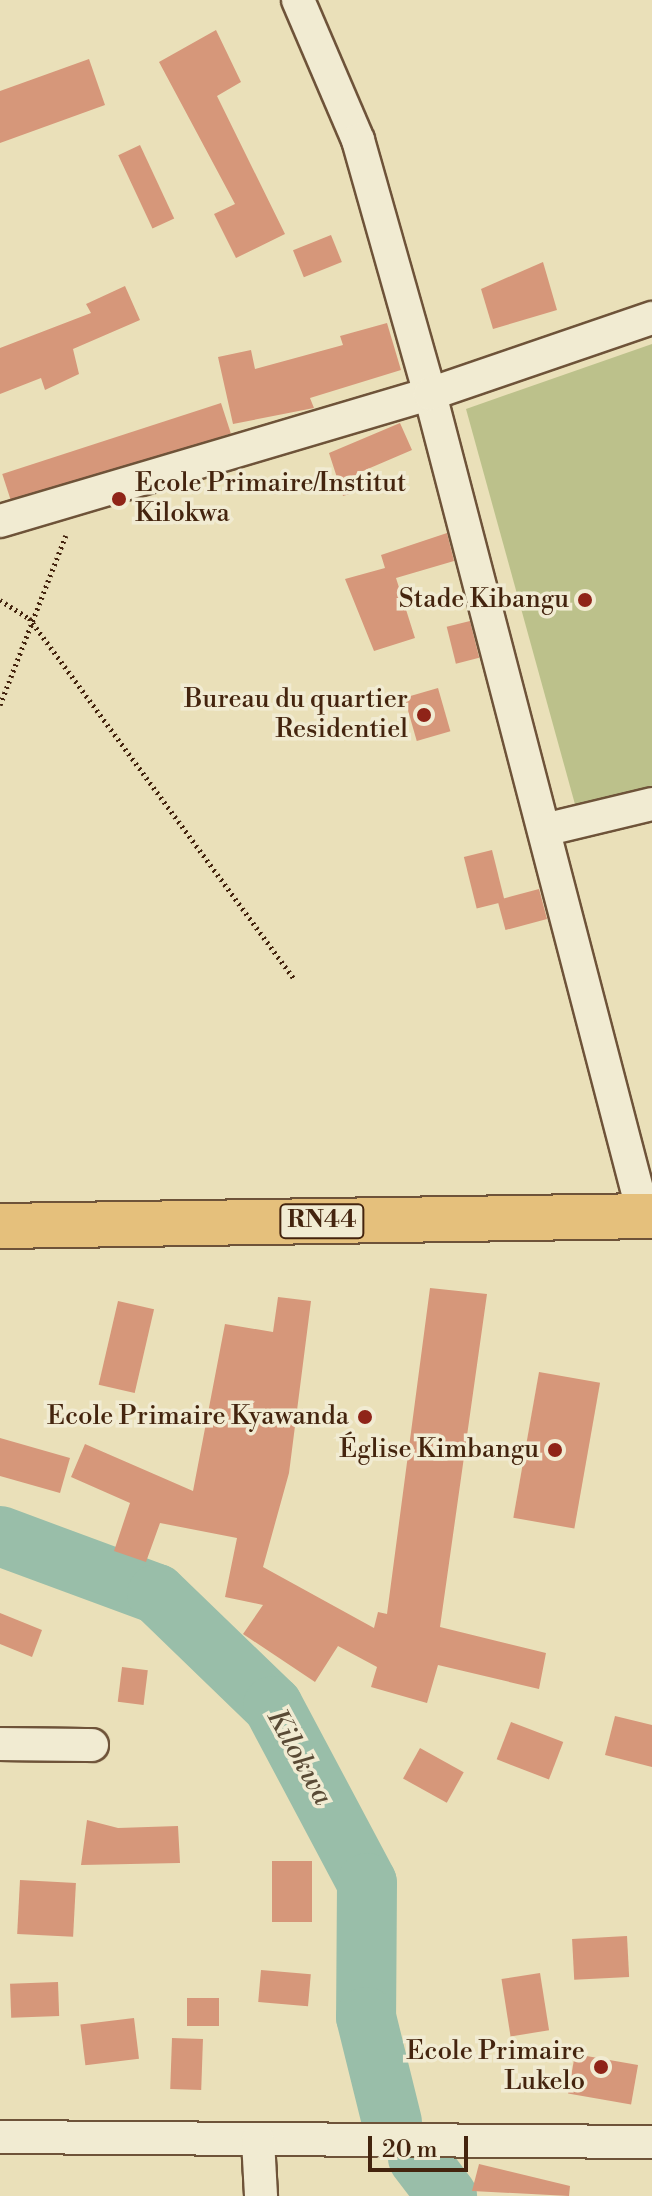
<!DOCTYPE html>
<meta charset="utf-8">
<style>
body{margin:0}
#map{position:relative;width:652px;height:2196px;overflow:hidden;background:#eae0b9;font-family:"Libre Bodoni",serif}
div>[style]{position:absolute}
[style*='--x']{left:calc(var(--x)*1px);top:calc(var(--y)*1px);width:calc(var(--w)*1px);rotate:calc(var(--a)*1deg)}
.green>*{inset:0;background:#bcc18b}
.river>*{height:60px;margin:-30px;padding:0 30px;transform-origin:30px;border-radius:30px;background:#99bea9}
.building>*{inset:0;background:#d6977a;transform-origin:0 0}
.path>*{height:5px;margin-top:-2.5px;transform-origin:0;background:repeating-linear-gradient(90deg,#44240e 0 2px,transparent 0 6px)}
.roads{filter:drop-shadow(2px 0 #6e5339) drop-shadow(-2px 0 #6e5339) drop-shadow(0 2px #6e5339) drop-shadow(0 -2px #6e5339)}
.minor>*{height:32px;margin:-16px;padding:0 16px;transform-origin:16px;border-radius:16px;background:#f1ebd2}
.primary>*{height:44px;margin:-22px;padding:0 22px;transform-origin:22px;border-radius:22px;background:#e5c07c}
.dots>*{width:22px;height:22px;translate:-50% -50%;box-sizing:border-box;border:4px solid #f1ebd2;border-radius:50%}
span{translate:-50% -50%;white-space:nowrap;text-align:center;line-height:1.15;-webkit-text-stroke:7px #f1ebd2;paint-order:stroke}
.shield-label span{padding:2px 6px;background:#f1ebd2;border:2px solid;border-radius:6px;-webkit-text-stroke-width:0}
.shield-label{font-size:24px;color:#44240e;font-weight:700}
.poi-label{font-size:26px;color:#44240e}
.left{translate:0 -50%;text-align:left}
.right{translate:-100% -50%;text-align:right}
.water-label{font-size:28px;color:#594a35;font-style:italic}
.scale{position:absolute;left:368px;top:2136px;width:100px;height:36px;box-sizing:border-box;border:4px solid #44240e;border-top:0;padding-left:10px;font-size:24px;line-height:28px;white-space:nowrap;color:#44240e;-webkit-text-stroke:6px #f1ebd2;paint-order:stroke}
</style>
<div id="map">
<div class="green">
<i style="clip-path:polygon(652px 344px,652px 790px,576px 808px,466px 409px)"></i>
</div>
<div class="river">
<i style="--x:0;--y:1536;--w:167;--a:20.3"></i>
<i style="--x:157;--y:1594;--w:161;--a:44"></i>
<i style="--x:273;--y:1706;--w:200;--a:62"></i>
<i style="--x:367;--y:1883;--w:134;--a:90.4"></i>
<i style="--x:366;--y:2017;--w:108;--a:76.1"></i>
<i style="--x:418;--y:2158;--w:48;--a:52.7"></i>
</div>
<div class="building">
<i style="clip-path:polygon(216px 30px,241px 82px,217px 96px,285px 234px,236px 258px,214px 214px,235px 204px,159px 62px)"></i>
<i style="clip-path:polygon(89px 59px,105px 105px,0 143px,0 91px)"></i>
<i style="left:140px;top:145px;width:81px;height:24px;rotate:65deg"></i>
<i style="left:331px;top:235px;width:29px;height:41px;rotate:68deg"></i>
<i style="clip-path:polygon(543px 262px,557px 310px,493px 329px,481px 289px)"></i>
<i style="clip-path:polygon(125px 286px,140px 320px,73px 349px,79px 374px,45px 390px,41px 378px,0 394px,0 348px,91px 313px,86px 304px)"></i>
<i style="clip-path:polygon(387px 323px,401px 370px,310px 398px,314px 408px,233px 424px,218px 357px,251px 350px,255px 369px,343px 345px,340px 336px)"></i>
<i style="left:221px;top:403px;width:32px;height:230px;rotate:72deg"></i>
<i style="clip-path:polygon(400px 423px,412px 450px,363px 471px,369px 488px,343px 496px,329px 453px)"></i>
<i style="clip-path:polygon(447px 533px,454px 561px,396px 578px,415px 638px,374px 651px,345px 579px,385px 568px,381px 555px)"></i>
<i style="left:470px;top:621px;width:38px;height:24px;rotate:76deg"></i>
<i style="left:438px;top:688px;width:45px;height:35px;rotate:74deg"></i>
<i style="left:492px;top:850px;width:53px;height:29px;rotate:76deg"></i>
<i style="left:539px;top:889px;width:31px;height:43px;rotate:75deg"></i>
<i style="clip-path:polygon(430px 1288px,487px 1294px,440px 1627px,546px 1653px,539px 1689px,438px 1665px,427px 1703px,371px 1687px,377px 1667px,338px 1646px,315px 1682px,243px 1634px,263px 1605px,225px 1597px,237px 1538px,160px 1523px,146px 1562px,114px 1551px,130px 1503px,71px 1477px,85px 1444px,193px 1491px,225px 1324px,273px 1332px,278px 1297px,311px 1301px,289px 1473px,263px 1567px,374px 1628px,378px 1612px,387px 1614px)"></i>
<i style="left:118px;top:1301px;width:37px;height:86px;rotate:13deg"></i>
<i style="left:539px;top:1372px;width:62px;height:148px;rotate:10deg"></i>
<i style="clip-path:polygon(0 1438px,70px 1458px,60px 1493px,0 1476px)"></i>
<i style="clip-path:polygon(0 1613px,42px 1630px,32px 1657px,0 1644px)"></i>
<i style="left:122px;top:1667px;width:26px;height:35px;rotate:7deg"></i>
<i style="clip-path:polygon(615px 1716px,652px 1725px,652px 1767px,605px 1755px)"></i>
<i style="left:511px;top:1722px;width:56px;height:40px;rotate:21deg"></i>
<i style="left:420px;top:1748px;width:50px;height:35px;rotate:29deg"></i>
<i style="clip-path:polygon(87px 1820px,118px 1828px,178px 1826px,180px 1863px,81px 1865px)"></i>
<i style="left:272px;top:1861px;width:40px;height:61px"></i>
<i style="left:20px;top:1880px;width:56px;height:54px;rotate:3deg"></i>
<i style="left:627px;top:1936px;width:41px;height:55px;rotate:87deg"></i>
<i style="left:261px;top:1970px;width:50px;height:32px;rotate:5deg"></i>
<i style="left:540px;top:1973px;width:58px;height:39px;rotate:81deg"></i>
<i style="left:58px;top:1982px;width:34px;height:48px;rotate:88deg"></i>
<i style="left:187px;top:1998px;width:32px;height:28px"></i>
<i style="left:134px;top:2018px;width:41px;height:54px;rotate:83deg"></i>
<i style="left:172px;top:2038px;width:31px;height:51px;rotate:2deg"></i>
<i style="left:575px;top:2054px;width:64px;height:40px;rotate:10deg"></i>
<i style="clip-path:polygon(479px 2164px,570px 2186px,569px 2196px,472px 2191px)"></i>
</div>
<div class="path">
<i style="--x:0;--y:600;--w:34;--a:32"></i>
<i style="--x:29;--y:618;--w:448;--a:53.7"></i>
<i style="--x:0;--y:705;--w:182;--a:-68.8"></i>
</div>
<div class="roads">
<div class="minor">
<i style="--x:298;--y:0;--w:152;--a:66.8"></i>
<i style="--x:358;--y:140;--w:264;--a:74.2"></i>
<i style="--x:430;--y:394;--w:849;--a:75.41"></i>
<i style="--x:0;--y:521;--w:448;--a:-16.5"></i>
<i style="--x:430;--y:394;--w:235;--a:-18.9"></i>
<i style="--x:548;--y:829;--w:107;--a:-13.5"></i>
<i style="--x:0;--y:1744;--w:92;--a:0.6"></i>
<i style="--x:0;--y:2137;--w:652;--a:0.44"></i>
<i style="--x:258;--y:2140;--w:56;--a:86.9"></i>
</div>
<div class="primary">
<i style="--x:0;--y:1226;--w:652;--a:-0.88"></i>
</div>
</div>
<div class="dots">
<i style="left:119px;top:499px;background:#8f2418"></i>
<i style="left:585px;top:600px;background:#8f2418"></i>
<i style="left:424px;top:715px;background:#8f2418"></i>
<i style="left:365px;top:1417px;background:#8f2418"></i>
<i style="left:555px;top:1450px;background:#8f2418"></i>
<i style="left:601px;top:2067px;background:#8f2418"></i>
</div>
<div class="shield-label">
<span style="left:322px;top:1221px">RN44</span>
</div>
<div class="poi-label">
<span class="left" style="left:135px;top:499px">Ecole Primaire/Institut<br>Kilokwa</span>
<span class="right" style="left:569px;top:600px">Stade Kibangu</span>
<span class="right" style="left:408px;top:715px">Bureau du quartier<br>Residentiel</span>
<span class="right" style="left:349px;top:1417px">Ecole Primaire Kyawanda</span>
<span class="right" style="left:539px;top:1450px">Église Kimbangu</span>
<span class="right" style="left:585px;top:2067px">Ecole Primaire<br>Lukelo</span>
</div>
<div class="water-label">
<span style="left:299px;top:1757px;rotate:61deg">Kilokwa</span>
</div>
<div class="scale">20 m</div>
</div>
